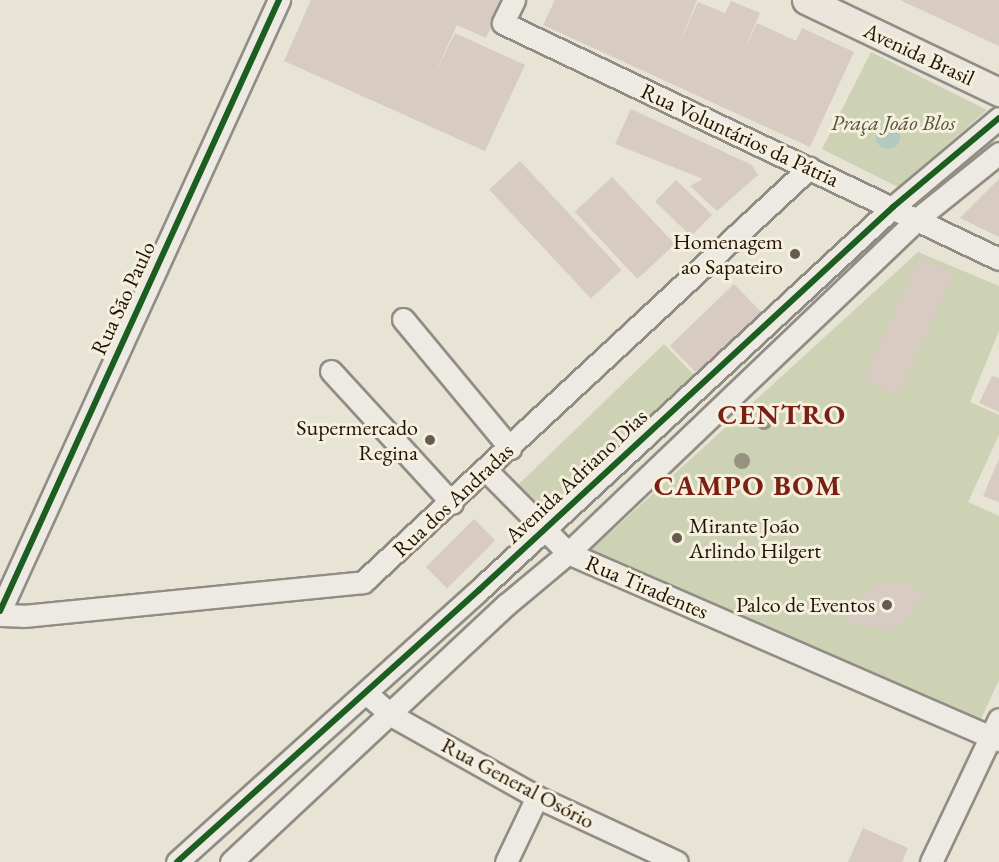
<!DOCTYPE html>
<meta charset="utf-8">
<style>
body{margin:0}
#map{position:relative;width:999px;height:862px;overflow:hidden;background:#e7e3d5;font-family:"EB Garamond",serif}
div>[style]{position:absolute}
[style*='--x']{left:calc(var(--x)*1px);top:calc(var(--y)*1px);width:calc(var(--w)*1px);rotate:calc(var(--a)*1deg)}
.green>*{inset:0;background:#cdd2b4;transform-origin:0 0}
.water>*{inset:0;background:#b1cabf}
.round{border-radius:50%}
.building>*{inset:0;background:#d8cbc1;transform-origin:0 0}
.roads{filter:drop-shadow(2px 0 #928d84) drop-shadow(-2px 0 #928d84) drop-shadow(0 2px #928d84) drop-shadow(0 -2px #928d84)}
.minor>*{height:21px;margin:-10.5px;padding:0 10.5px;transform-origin:10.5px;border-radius:10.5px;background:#edeae3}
.major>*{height:27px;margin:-13.5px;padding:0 13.5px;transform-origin:13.5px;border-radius:13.5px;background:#eae6de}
.cycleway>*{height:6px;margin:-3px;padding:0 3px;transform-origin:3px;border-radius:3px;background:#1b5e20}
.trees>*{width:16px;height:16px;margin:-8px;border-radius:50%;background:#97927f}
.dots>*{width:16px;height:16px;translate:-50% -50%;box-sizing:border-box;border:3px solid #f5efde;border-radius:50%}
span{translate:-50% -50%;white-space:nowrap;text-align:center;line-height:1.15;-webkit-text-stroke:6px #f5efde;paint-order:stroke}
.street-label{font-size:22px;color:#221106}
.park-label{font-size:22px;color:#565039;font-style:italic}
.poi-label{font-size:22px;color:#221106}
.right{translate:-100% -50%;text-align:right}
.left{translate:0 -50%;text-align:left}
.district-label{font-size:28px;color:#7a1f14;font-weight:700;letter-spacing:1.5px}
</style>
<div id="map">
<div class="green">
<i style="clip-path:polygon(871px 52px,987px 110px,898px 187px,822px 149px)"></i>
<i style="clip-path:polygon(918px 252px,999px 286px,999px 331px,970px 402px,999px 415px,999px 435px,968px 502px,999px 516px,999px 680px,980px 721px,591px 550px)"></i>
<i style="left:664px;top:344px;width:50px;height:213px;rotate:46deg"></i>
</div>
<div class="water">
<i class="round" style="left:876px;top:125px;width:24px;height:24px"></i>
</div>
<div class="building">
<i style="clip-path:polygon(311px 0,504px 0,486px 38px,457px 25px,432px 79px,455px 33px,525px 65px,485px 151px,284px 61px)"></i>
<i style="clip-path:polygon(555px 0,697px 0,678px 47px,698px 2px,725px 13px,731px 1px,760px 13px,742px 55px,757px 23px,796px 41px,802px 28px,854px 52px,810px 147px,543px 25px)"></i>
<i style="clip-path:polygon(900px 0,999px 0,999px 46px,926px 12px)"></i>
<i style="clip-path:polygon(631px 109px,752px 165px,758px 175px,717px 211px,690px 186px,703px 179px,615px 144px)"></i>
<i style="left:520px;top:161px;width:149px;height:42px;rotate:47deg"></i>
<i style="left:612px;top:177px;width:92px;height:51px;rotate:47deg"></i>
<i style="clip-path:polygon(999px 179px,999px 237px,960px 218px)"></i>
<i style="left:676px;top:180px;width:50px;height:30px;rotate:44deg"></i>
<i style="left:920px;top:257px;width:38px;height:136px;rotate:25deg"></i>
<i style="left:734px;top:284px;width:40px;height:89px;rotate:46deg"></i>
<i style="clip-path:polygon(992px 376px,999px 378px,999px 412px,979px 403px)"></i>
<i style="clip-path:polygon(999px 459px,999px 502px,983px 496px)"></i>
<i style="left:474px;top:519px;width:30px;height:68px;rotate:45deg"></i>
<i style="clip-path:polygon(889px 583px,905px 584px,926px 595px,896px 631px,846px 622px,858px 599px,873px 587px)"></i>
<i style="clip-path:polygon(863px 828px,908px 848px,902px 862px,848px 862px)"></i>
</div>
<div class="roads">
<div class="minor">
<i style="--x:514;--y:0;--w:25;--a:116"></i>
<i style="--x:503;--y:23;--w:549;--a:25.45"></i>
<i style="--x:403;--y:319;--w:168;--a:50.3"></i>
<i style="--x:331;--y:371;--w:179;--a:47.5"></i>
<i style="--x:486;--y:470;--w:117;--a:45.3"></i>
<i style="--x:568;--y:553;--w:470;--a:23.5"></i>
<i style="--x:0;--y:611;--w:672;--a:-65.46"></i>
<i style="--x:0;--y:615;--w:24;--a:2"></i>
<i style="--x:24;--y:616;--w:341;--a:-5.7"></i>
<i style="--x:363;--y:582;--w:609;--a:-42.87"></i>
<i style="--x:366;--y:693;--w:33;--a:41"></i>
<i style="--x:391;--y:715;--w:167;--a:29.3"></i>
<i style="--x:537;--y:797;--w:154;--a:24.9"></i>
<i style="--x:177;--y:862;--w:406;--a:-42"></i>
<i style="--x:479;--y:590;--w:564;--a:-42.77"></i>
<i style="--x:893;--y:207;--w:138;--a:-40"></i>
<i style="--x:231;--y:862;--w:378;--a:-43.1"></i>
<i style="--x:507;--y:604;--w:80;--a:-39.9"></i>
<i style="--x:568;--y:553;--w:483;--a:-43.7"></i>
<i style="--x:917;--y:219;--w:105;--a:-38.8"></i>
<i style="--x:506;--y:862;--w:72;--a:-64.5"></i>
<i style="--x:931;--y:862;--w:158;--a:-64.6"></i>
</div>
<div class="major">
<i style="--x:806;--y:0;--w:214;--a:25.5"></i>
</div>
</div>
<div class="cycleway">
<i style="--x:0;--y:611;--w:672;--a:-65.46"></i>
<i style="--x:177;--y:862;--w:406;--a:-42"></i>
<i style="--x:479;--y:590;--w:564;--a:-42.77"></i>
<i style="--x:893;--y:207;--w:138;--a:-40"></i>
</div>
<div class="trees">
<i style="left:764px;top:422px"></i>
<i style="left:742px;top:461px"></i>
</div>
<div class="dots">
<i style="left:795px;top:254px;background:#675a4e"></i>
<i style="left:430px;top:440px;background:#675a4e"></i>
<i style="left:677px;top:538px;background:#675a4e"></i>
<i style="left:887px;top:605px;background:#675a4e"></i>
</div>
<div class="street-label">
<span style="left:919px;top:54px;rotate:25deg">Avenida Brasil</span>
<span style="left:740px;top:135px;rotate:25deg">Rua Voluntários da Pátria</span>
<span style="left:123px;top:298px;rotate:-65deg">Rua São Paulo</span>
<span style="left:576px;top:476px;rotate:-43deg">Avenida Adriano Dias</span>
<span style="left:453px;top:500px;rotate:-43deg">Rua dos Andradas</span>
<span style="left:647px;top:587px;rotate:23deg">Rua Tiradentes</span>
<span style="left:518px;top:783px;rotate:28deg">Rua General Osório</span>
</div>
<div class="park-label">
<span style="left:893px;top:123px">Praça João Blos</span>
</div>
<div class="poi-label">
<span class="right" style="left:783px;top:254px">Homenagem<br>ao Sapateiro</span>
<span class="right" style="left:418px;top:440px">Supermercado<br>Regina</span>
<span class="left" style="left:689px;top:538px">Mirante João<br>Arlindo Hilgert</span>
<span class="right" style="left:875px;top:605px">Palco de Eventos</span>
</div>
<div class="district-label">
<span style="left:782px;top:414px">CENTRO</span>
<span style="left:748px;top:485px">CAMPO BOM</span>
</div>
</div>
